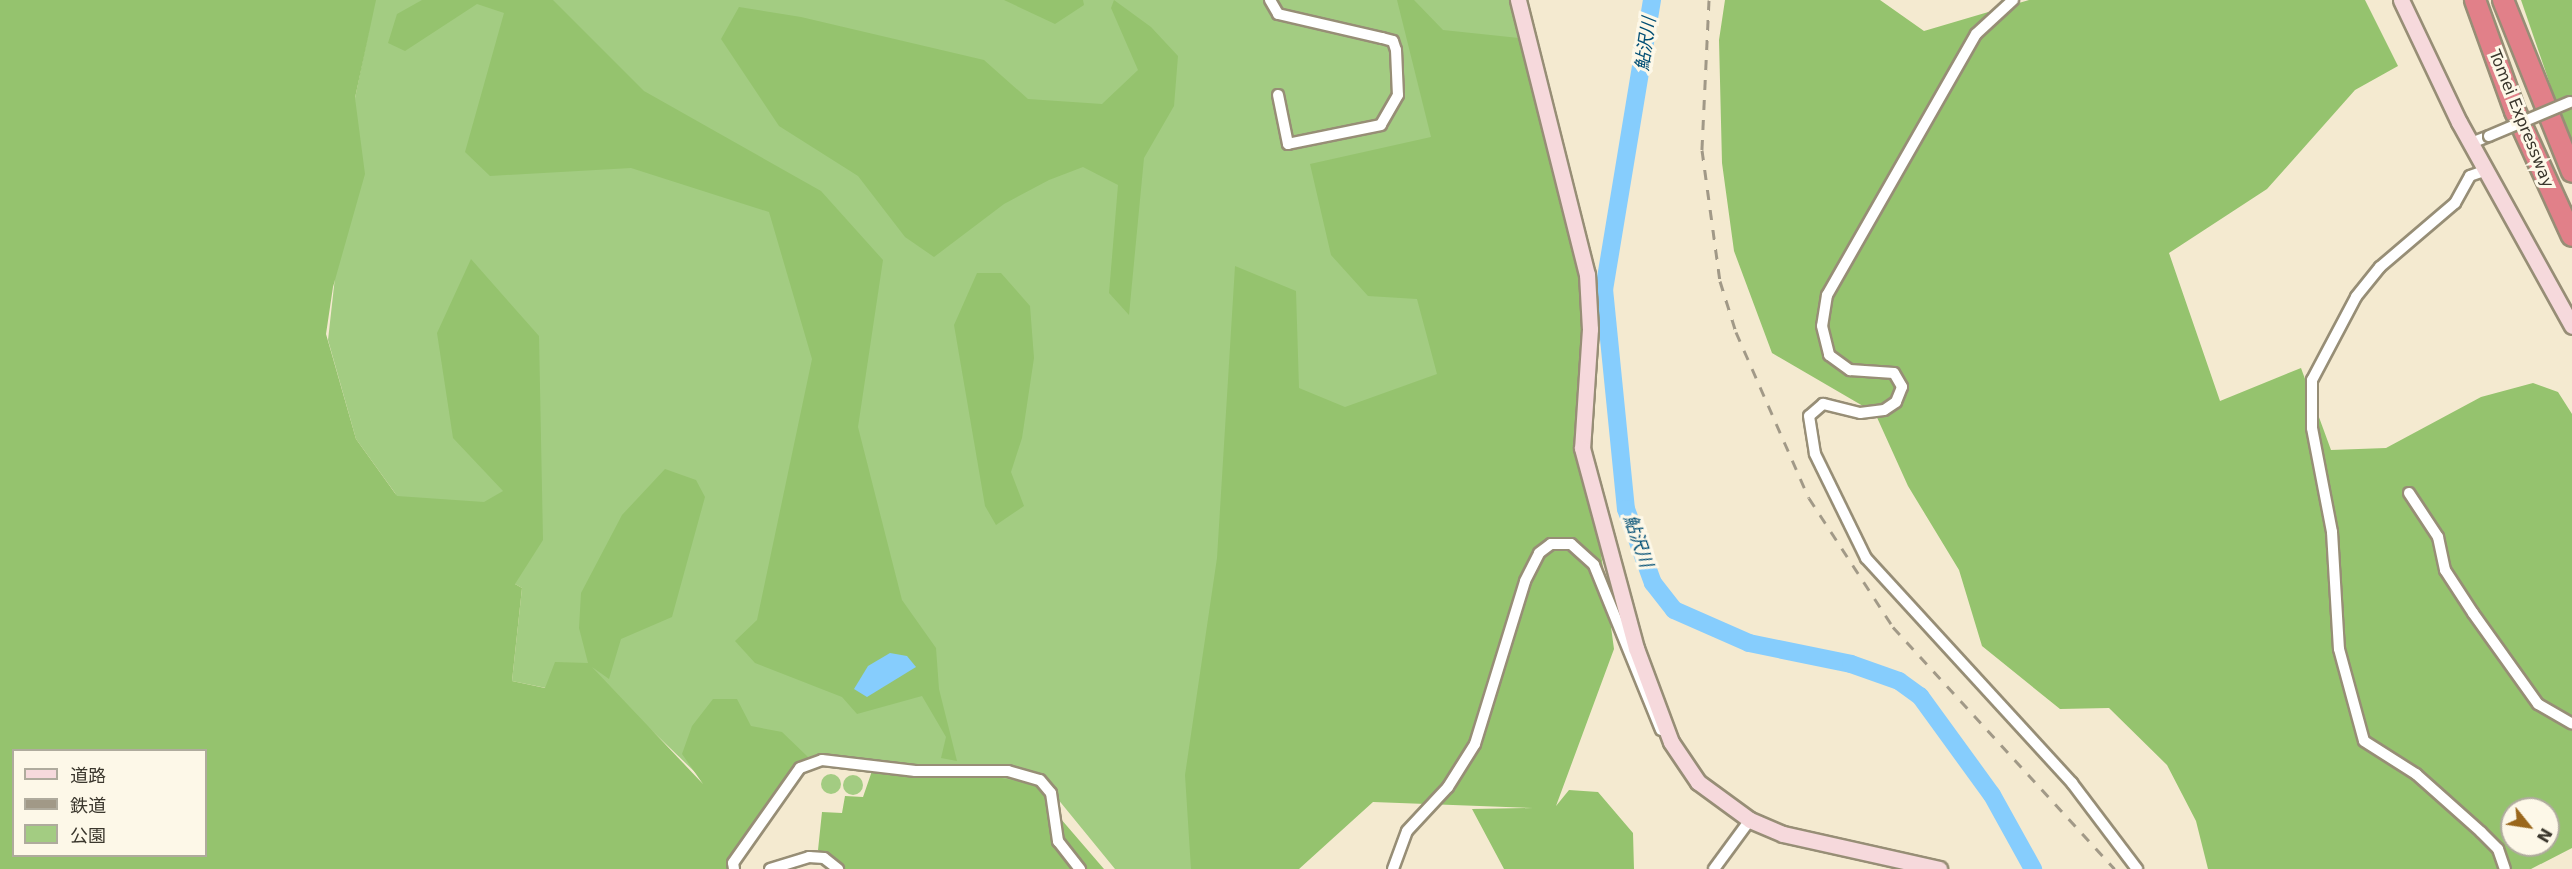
<!DOCTYPE html>
<meta charset="utf-8">
<style>
body{margin:0}
#map{position:relative;width:2572px;height:869px;overflow:hidden;background:#f4ead0;font-family:"DejaVu Sans","Noto Sans JP",sans-serif}
div>[style]{position:absolute}
[style*='--x']{left:calc(var(--x)*1px);top:calc(var(--y)*1px);width:calc(var(--w)*1px);rotate:calc(var(--a)*1deg)}
.green>*{inset:0;background:#a3cc82}
.round{border-radius:50%}
.forest>*{inset:0;background:#95c36e}
.water>*{inset:0;background:#86cdfd}
.river>*{height:18px;margin:-9px;padding:0 9px;transform-origin:9px;border-radius:9px;background:#86cdfd}
.roads{filter:drop-shadow(2px 0 #978e76) drop-shadow(-2px 0 #978e76) drop-shadow(0 2px #978e76) drop-shadow(0 -2px #978e76)}
.street>*{height:10px;margin:-5px;padding:0 5px;transform-origin:5px;border-radius:5px;background:#fff}
.secondary>*{height:15px;margin:-7.5px;padding:0 7.5px;transform-origin:7.5px;border-radius:7.5px;background:#f6d9dc}
.highway>*{height:20px;margin:-10px;padding:0 10px;transform-origin:10px;border-radius:10px;background:#e18089}
.rail>*{height:3px;margin-top:-1.5px;transform-origin:0;background:repeating-linear-gradient(90deg,#a19987 0 10px,transparent 0 20px)}
.bridges{filter:drop-shadow(2px 0 #978e76) drop-shadow(-2px 0 #978e76) drop-shadow(0 2px #978e76) drop-shadow(0 -2px #978e76)}
.street-bridge>*{height:10px;margin:-5px;padding:0 5px;transform-origin:5px;border-radius:5px;background:#fff}
span{translate:-50% -50%;white-space:nowrap;text-align:center;line-height:1.15;-webkit-text-stroke:6px #fdf8e8;paint-order:stroke}
.street-label{font-size:16px;color:#3b372d}
.water-label{font-size:18px;color:#004e74;font-style:italic}
.legend{position:absolute;left:12px;top:749px;width:195px;height:108px;box-sizing:border-box;background:#fdf8e8;border:2px solid #afab9d;margin:0;padding:8px 10px;list-style:none;font-size:18px;color:#3b372d}
.legend li{display:flex;align-items:center;gap:12px;height:30px}
.legend b{width:30px;border:2px solid #afab9d}
.north{position:absolute;left:2500px;top:797px;width:60px;height:60px;box-sizing:border-box;background:#fdf8e8;border:2px solid #afab9d;border-radius:50%;rotate:120deg;font-size:16px;font-weight:700;line-height:24px;text-align:center;color:#3b372d}
.north::after{content:'';display:block;margin:auto;width:21px;height:27px;background:#9a671c;clip-path:polygon(50% 0,100% 100%,50% 72%,0 100%)}
</style>
<div id="map">
<div class="green">
<i style="clip-path:polygon(375px 0,1523px 0,1568px 323px,1197px 869px,1115px 869px,1048px 787px,846px 763px,699px 776px,582px 663px,546px 688px,512px 681px,522px 588px,405px 522px,395px 493px,356px 439px,328px 340px,355px 98px)"></i>
<i class="round" style="left:821px;top:774px;width:20px;height:20px"></i>
<i class="round" style="left:843px;top:775px;width:20px;height:20px"></i>
</div>
<div class="forest">
<i style="clip-path:polygon(evenodd,0 0,376px 0,355px 98px,365px 174px,333px 287px,326px 334px,356px 439px,397px 496px,484px 502px,503px 491px,453px 438px,437px 333px,471px 259px,539px 336px,543px 540px,515px 584px,522px 588px,512px 681px,545px 688px,555px 662px,588px 663px,579px 628px,581px 593px,622px 515px,665px 469px,696px 480px,705px 497px,672px 617px,621px 639px,609px 679px,592px 667px,703px 784px,682px 754px,692px 726px,713px 699px,737px 699px,751px 726px,782px 732px,808px 757px,730px 869px,0 869px,0 0,14px 750px,206px 750px,206px 856px,14px 856px,14px 750px)"></i>
<i style="clip-path:polygon(422px 0,553px 0,644px 91px,821px 191px,883px 260px,858px 427px,902px 600px,936px 648px,939px 689px,957px 761px,941px 758px,946px 737px,922px 696px,857px 714px,842px 697px,755px 663px,735px 641px,757px 620px,812px 359px,769px 212px,631px 168px,490px 176px,465px 152px,504px 13px,477px 4px,405px 51px,388px 43px,397px 14px)"></i>
<i style="clip-path:polygon(1004px 0,1083px 0,1084px 5px,1055px 24px)"></i>
<i style="clip-path:polygon(1114px 0,1151px 27px,1178px 56px,1174px 106px,1144px 158px,1129px 315px,1109px 293px,1118px 185px,1083px 167px,1049px 180px,1004px 204px,934px 257px,905px 237px,858px 176px,779px 126px,721px 39px,739px 7px,801px 17px,984px 60px,1028px 99px,1102px 104px,1138px 70px,1111px 8px)"></i>
<i style="clip-path:polygon(1397px 0,1414px 0,1443px 30px,1528px 39px,1588px 291px,1584px 428px,1614px 649px,1556px 806px,1569px 790px,1598px 792px,1633px 833px,1634px 869px,1504px 869px,1472px 809px,1533px 808px,1373px 802px,1299px 869px,1191px 869px,1185px 775px,1217px 558px,1235px 266px,1296px 291px,1299px 388px,1345px 407px,1437px 374px,1417px 299px,1368px 296px,1331px 255px,1310px 164px,1431px 137px)"></i>
<i style="clip-path:polygon(evenodd,1725px 0,1880px 0,1924px 31px,2029px 0,2365px 0,2398px 66px,2355px 90px,2267px 189px,2169px 253px,2220px 401px,2301px 368px,2331px 450px,2386px 448px,2481px 397px,2533px 383px,2558px 392px,2572px 414px,2572px 848px,2531px 869px,2208px 869px,2196px 821px,2167px 765px,2109px 708px,2060px 709px,1982px 646px,1959px 570px,1908px 486px,1875px 413px,1772px 353px,1734px 251px,1722px 163px,1719px 40px,1725px 0,2512px 809px,2548px 809px,2548px 845px,2512px 845px,2512px 809px)"></i>
<i style="clip-path:polygon(2521px 0,2572px 0,2572px 145px,2565px 128px)"></i>
<i style="clip-path:polygon(977px 273px,1001px 273px,1030px 306px,1034px 358px,1022px 438px,1011px 472px,1024px 506px,996px 525px,985px 506px,954px 325px)"></i>
<i style="clip-path:polygon(873px 768px,966px 771px,1048px 787px,1054px 811px,1104px 869px,840px 869px,818px 850px,822px 812px,842px 813px,845px 796px,863px 797px)"></i>
</div>
<div class="water">
<i style="clip-path:polygon(890px 653px,907px 656px,916px 667px,867px 697px,854px 689px,868px 666px)"></i>
</div>
<div class="river">
<i style="--x:1652;--y:0;--w:293;--a:99.4"></i>
<i style="--x:1604;--y:289;--w:221;--a:84.3"></i>
<i style="--x:1626;--y:509;--w:79;--a:70"></i>
<i style="--x:1653;--y:583;--w:34;--a:52"></i>
<i style="--x:1674;--y:610;--w:82;--a:23.7"></i>
<i style="--x:1749;--y:643;--w:104;--a:11.6"></i>
<i style="--x:1851;--y:664;--w:51;--a:19.5"></i>
<i style="--x:1899;--y:681;--w:26;--a:36"></i>
<i style="--x:1920;--y:696;--w:122;--a:54"></i>
<i style="--x:1992;--y:795;--w:85;--a:61"></i>
</div>
<div class="roads">
<div class="street">
<i style="--x:1270;--y:0;--w:16;--a:60"></i>
<i style="--x:1278;--y:14;--w:107;--a:13"></i>
<i style="--x:1382;--y:38;--w:11;--a:15"></i>
<i style="--x:1393;--y:41;--w:9;--a:72"></i>
<i style="--x:1396;--y:50;--w:45;--a:87.5"></i>
<i style="--x:1398;--y:95;--w:34;--a:120"></i>
<i style="--x:1381;--y:125;--w:95;--a:168.5"></i>
<i style="--x:1288;--y:144;--w:50;--a:-101.5"></i>
<i style="--x:2013;--y:0;--w:50;--a:137.4"></i>
<i style="--x:1976;--y:34;--w:301;--a:119.7"></i>
<i style="--x:1827;--y:295;--w:31;--a:99"></i>
<i style="--x:1822;--y:326;--w:30;--a:76"></i>
<i style="--x:1829;--y:355;--w:26;--a:36"></i>
<i style="--x:1850;--y:370;--w:44;--a:3.9"></i>
<i style="--x:1894;--y:373;--w:16;--a:60"></i>
<i style="--x:1902;--y:387;--w:16;--a:112"></i>
<i style="--x:1896;--y:402;--w:14;--a:146"></i>
<i style="--x:1884;--y:410;--w:24;--a:173"></i>
<i style="--x:1860;--y:413;--w:38;--a:-166"></i>
<i style="--x:1823;--y:404;--w:18;--a:139"></i>
<i style="--x:1809;--y:416;--w:38;--a:81"></i>
<i style="--x:1815;--y:454;--w:116;--a:63.9"></i>
<i style="--x:1866;--y:558;--w:305;--a:47.5"></i>
<i style="--x:2072;--y:783;--w:108;--a:52.9"></i>
<i style="--x:2471;--y:143;--w:19;--a:-21"></i>
<i style="--x:2487;--y:170;--w:18;--a:161"></i>
<i style="--x:2470;--y:176;--w:31;--a:119"></i>
<i style="--x:2455;--y:203;--w:99;--a:139.5"></i>
<i style="--x:2380;--y:267;--w:38;--a:129"></i>
<i style="--x:2356;--y:297;--w:94;--a:117.9"></i>
<i style="--x:2312;--y:380;--w:48;--a:90"></i>
<i style="--x:2312;--y:428;--w:106;--a:79.1"></i>
<i style="--x:2332;--y:532;--w:117;--a:86.6"></i>
<i style="--x:2339;--y:649;--w:95;--a:74.8"></i>
<i style="--x:2364;--y:741;--w:62;--a:32.4"></i>
<i style="--x:2416;--y:774;--w:87;--a:41.7"></i>
<i style="--x:2481;--y:832;--w:24;--a:45"></i>
<i style="--x:2498;--y:849;--w:21;--a:71"></i>
<i style="--x:2409;--y:493;--w:53;--a:56.6"></i>
<i style="--x:2438;--y:537;--w:34;--a:78"></i>
<i style="--x:2445;--y:570;--w:51;--a:56.9"></i>
<i style="--x:2473;--y:613;--w:112;--a:54.5"></i>
<i style="--x:2538;--y:704;--w:39;--a:30"></i>
<i style="--x:734;--y:869;--w:6;--a:-99"></i>
<i style="--x:733;--y:863;--w:116;--a:-54.8"></i>
<i style="--x:800;--y:768;--w:23;--a:-20"></i>
<i style="--x:822;--y:760;--w:94;--a:6.7"></i>
<i style="--x:915;--y:771;--w:93;--a:0"></i>
<i style="--x:1008;--y:771;--w:33;--a:16"></i>
<i style="--x:1040;--y:780;--w:17;--a:50"></i>
<i style="--x:1051;--y:793;--w:49;--a:81.7"></i>
<i style="--x:1058;--y:841;--w:36;--a:52"></i>
<i style="--x:770;--y:869;--w:41;--a:-17.1"></i>
<i style="--x:809;--y:857;--w:15;--a:4"></i>
<i style="--x:824;--y:858;--w:18;--a:38"></i>
<i style="--x:1393;--y:869;--w:40;--a:-69.8"></i>
<i style="--x:1407;--y:831;--w:60;--a:-47"></i>
<i style="--x:1448;--y:787;--w:51;--a:-57.9"></i>
<i style="--x:1475;--y:744;--w:170;--a:-72.9"></i>
<i style="--x:1525;--y:581;--w:31;--a:-63"></i>
<i style="--x:1539;--y:553;--w:15;--a:-37"></i>
<i style="--x:1551;--y:544;--w:20;--a:0"></i>
<i style="--x:1571;--y:544;--w:31;--a:42"></i>
<i style="--x:1594;--y:565;--w:178;--a:67.9"></i>
<i style="--x:1714;--y:869;--w:61;--a:-53.7"></i>
</div>
<div class="secondary">
<i style="--x:1518;--y:0;--w:283;--a:75.9"></i>
<i style="--x:1587;--y:274;--w:55;--a:86.9"></i>
<i style="--x:1590;--y:329;--w:119;--a:93.8"></i>
<i style="--x:1582;--y:448;--w:207;--a:74.9"></i>
<i style="--x:1636;--y:648;--w:100;--a:69.6"></i>
<i style="--x:1671;--y:742;--w:48;--a:56"></i>
<i style="--x:1698;--y:782;--w:64;--a:36.2"></i>
<i style="--x:1750;--y:820;--w:36;--a:23"></i>
<i style="--x:1783;--y:834;--w:160;--a:12.6"></i>
<i style="--x:2401;--y:0;--w:135;--a:64.6"></i>
<i style="--x:2459;--y:122;--w:233;--a:61"></i>
</div>
<div class="highway">
<i style="--x:2475;--y:0;--w:118;--a:70.2"></i>
<i style="--x:2515;--y:111;--w:137;--a:65.5"></i>
<i style="--x:2503;--y:0;--w:185;--a:68.1"></i>
</div>
</div>
<div class="rail">
<i style="--x:1709;--y:0;--w:150;--a:92.7"></i>
<i style="--x:1702;--y:150;--w:132;--a:82.2"></i>
<i style="--x:1720;--y:281;--w:53;--a:72.6"></i>
<i style="--x:1736;--y:332;--w:181;--a:66.3"></i>
<i style="--x:1809;--y:498;--w:154;--a:56.9"></i>
<i style="--x:1893;--y:627;--w:328;--a:47.5"></i>
</div>
<div class="bridges">
<div class="street-bridge">
<i style="--x:2489;--y:136;--w:88;--a:-22.8"></i>
</div>
</div>
<div class="street-label">
<span style="left:2521px;top:119px;rotate:68deg">Tomei Expressway</span>
</div>
<div class="water-label">
<span style="left:1646px;top:44px;rotate:-82deg">鮎沢川</span>
<span style="left:1638px;top:541px;rotate:71deg">鮎沢川</span>
</div>
<ul class="legend">
<li><b style="height:8px;background:#f6d9dc"></b>道路</li>
<li><b style="height:8px;background:#a19987"></b>鉄道</li>
<li><b style="height:16px;background:#a3cc82"></b>公園</li>
</ul>
<div class="north">N</div>
</div>
